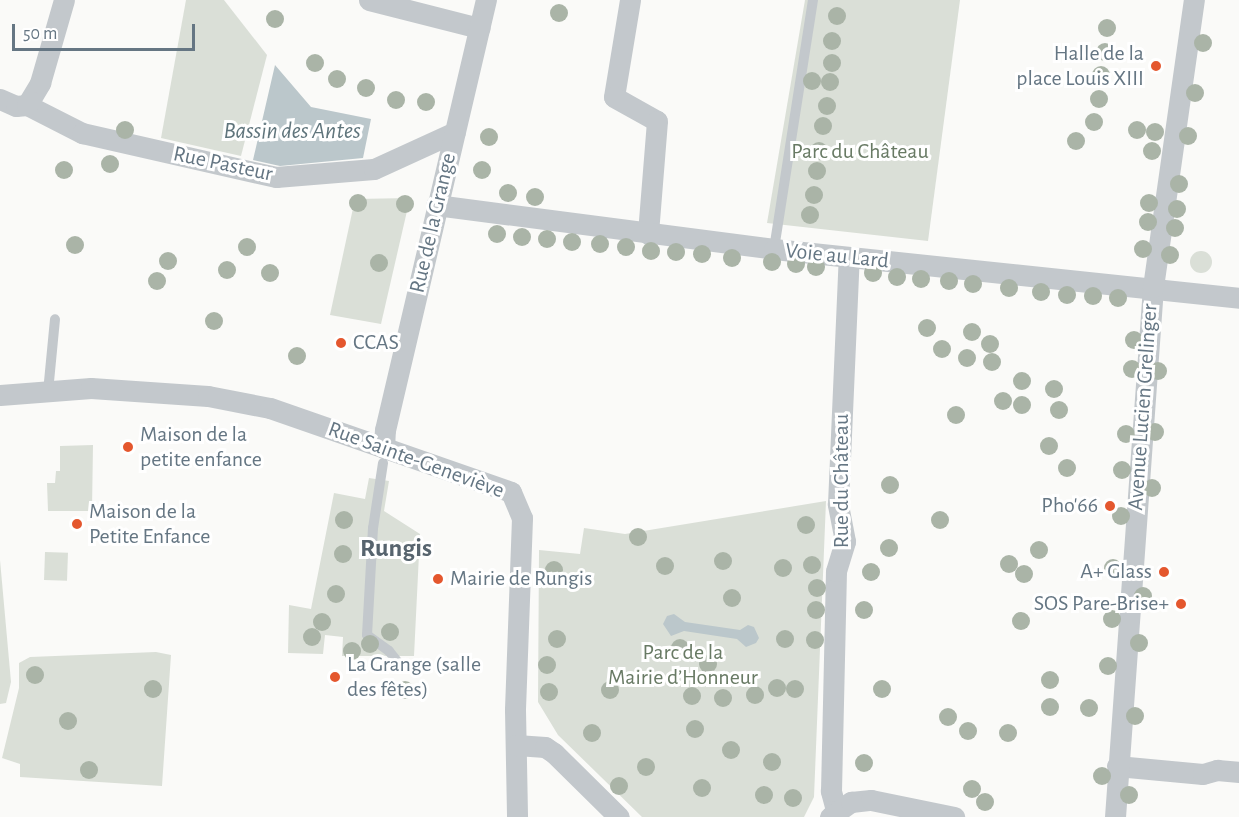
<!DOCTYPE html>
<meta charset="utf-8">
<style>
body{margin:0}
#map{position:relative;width:1239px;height:817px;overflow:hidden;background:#fafaf8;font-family:"Alegreya Sans",sans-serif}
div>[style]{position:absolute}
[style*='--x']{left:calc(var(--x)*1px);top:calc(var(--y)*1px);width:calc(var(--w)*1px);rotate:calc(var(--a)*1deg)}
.green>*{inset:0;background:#dadfd7;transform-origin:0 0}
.round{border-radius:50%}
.water>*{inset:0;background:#bbc7cb}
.service>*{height:10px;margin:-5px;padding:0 5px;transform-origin:5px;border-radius:5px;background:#c3c8cc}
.minor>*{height:21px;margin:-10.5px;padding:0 10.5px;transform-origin:10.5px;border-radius:10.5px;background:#c3c8cc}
.trees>*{width:18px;height:18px;margin:-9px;border-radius:50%;background:#aab4a7}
.dots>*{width:16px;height:16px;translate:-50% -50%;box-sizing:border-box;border:3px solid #fff;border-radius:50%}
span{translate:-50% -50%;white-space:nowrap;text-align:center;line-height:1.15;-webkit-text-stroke:6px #fff;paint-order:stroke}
.poi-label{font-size:22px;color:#657683}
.right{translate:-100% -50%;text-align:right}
.left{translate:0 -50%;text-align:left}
.park-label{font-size:22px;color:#687a64}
.street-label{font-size:22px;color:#657683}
.water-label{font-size:24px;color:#60757c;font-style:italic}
.quarter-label{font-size:26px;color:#57646e;font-weight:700}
.scale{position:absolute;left:12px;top:24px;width:183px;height:27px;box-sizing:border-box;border:3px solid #657683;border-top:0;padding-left:8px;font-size:18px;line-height:21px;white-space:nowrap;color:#657683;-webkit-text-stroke:4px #fff;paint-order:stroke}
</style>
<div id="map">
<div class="green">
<i style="clip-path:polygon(186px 0,224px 0,267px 55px,241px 156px,161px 138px)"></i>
<i style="clip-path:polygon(805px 0,960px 0,928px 241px,767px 223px)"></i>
<i style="clip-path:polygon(410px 198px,381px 324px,330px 315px,355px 199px)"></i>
<i class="round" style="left:1190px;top:251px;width:22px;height:22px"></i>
<i style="clip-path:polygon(93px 445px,92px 511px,48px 511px,47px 483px,55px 483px,56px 471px,60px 471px,60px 446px)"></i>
<i style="clip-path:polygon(369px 478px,389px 481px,384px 511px,420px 534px,414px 656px,342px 656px,343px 637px,325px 635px,323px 654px,288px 653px,289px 605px,311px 609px,334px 493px,365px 499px)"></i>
<i style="clip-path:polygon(826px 501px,814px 797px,804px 817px,642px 817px,558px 735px,538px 702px,539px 550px,580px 554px,584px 528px,625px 534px)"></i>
<i style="left:45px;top:552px;width:23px;height:28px;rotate:2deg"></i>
<i style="clip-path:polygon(0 560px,11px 682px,6px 703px,0 704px)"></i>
<i style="clip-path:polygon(156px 652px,171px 655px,162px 786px,20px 777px,20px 764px,2px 758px,19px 688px,19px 663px,30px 657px)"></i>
</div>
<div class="water">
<i style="clip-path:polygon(275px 65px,311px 107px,371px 119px,363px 158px,280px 166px,253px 160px)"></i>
<i style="clip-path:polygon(674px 614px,685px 622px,740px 630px,748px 625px,754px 627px,759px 638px,756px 643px,746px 647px,737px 639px,684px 631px,671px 636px,663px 624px,667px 616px)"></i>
</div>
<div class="service">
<i style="--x:774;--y:249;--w:252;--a:-81.1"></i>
<i style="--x:48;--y:392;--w:73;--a:-84.5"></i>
<i style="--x:383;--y:463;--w:66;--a:98.7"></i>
<i style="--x:373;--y:528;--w:107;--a:93.2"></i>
<i style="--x:367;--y:635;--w:27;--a:36"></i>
<i style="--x:389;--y:651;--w:18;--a:52"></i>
</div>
<div class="minor">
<i style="--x:369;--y:0;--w:114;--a:14.3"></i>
<i style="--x:630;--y:0;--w:98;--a:99.4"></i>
<i style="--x:614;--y:97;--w:49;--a:29.2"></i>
<i style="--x:657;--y:121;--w:113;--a:94.6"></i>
<i style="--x:0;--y:99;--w:17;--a:24"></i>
<i style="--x:16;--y:106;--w:11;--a:-5"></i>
<i style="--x:27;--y:105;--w:62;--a:27"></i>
<i style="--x:82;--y:133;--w:199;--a:12.8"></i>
<i style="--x:276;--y:177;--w:98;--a:-4.7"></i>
<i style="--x:374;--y:169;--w:89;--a:-24.6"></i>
<i style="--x:27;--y:105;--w:26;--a:-59"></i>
<i style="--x:40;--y:83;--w:86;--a:-73.9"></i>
<i style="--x:436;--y:205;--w:341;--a:7.4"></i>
<i style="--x:774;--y:249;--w:468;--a:6"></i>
<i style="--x:0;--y:395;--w:91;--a:-4.4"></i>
<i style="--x:91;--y:388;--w:117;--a:3.9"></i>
<i style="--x:208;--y:396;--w:63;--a:11"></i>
<i style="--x:270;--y:408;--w:255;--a:19.2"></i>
<i style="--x:511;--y:492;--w:28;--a:67"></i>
<i style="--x:522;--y:518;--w:192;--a:92.1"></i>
<i style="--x:515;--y:710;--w:107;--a:88.9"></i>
<i style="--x:384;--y:448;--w:18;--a:-87"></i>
<i style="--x:385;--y:430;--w:442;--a:-76.8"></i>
<i style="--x:516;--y:745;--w:29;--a:4"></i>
<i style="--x:545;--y:747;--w:11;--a:34"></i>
<i style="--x:554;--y:753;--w:91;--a:44.6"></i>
<i style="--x:1117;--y:766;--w:86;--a:5.3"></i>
<i style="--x:1203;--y:774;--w:15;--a:-16"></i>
<i style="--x:1217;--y:770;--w:22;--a:5"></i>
<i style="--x:836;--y:810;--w:20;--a:-105"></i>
<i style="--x:831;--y:791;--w:220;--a:-88.7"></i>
<i style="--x:836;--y:571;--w:31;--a:-73"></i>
<i style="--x:845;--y:541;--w:38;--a:-101"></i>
<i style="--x:838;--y:504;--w:247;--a:-87.5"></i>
<i style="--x:830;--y:817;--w:26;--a:-36"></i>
<i style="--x:851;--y:802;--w:20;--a:-6"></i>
<i style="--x:871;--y:800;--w:85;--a:11.6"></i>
<i style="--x:1115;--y:817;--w:531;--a:-85.9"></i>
<i style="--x:1153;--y:287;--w:290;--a:-81.9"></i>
</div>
<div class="trees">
<i style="left:559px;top:13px"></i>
<i style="left:837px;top:16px"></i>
<i style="left:275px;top:19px"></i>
<i style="left:1107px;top:28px"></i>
<i style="left:832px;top:41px"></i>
<i style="left:1203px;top:43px"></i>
<i style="left:1105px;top:52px"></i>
<i style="left:315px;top:63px"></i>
<i style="left:832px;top:63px"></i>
<i style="left:1101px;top:75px"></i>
<i style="left:337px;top:79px"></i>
<i style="left:812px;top:81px"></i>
<i style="left:830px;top:82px"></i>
<i style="left:366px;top:88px"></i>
<i style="left:1195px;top:93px"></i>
<i style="left:1099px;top:99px"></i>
<i style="left:396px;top:100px"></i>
<i style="left:426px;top:102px"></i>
<i style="left:827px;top:106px"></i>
<i style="left:1094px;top:122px"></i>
<i style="left:823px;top:126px"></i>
<i style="left:125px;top:130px"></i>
<i style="left:1137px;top:130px"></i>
<i style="left:1155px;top:132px"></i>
<i style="left:1188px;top:136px"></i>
<i style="left:489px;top:137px"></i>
<i style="left:1076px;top:141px"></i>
<i style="left:819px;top:151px"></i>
<i style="left:1152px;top:151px"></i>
<i style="left:110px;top:164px"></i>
<i style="left:64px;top:170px"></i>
<i style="left:482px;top:170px"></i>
<i style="left:817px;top:171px"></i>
<i style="left:1179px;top:184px"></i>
<i style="left:508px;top:193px"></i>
<i style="left:814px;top:195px"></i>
<i style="left:535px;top:197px"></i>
<i style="left:358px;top:203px"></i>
<i style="left:1149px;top:203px"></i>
<i style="left:405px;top:204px"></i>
<i style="left:1177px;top:209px"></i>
<i style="left:810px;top:215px"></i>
<i style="left:1148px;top:222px"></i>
<i style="left:1175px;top:228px"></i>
<i style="left:497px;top:234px"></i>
<i style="left:522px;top:237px"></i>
<i style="left:547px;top:239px"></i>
<i style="left:572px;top:242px"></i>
<i style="left:600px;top:244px"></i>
<i style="left:75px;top:245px"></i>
<i style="left:247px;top:247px"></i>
<i style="left:626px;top:247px"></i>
<i style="left:1143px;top:249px"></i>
<i style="left:651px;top:251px"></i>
<i style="left:676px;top:252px"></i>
<i style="left:702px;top:254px"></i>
<i style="left:1170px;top:255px"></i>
<i style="left:732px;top:258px"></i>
<i style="left:168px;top:261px"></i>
<i style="left:772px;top:262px"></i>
<i style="left:379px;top:263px"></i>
<i style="left:796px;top:264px"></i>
<i style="left:816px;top:267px"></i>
<i style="left:227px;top:270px"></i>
<i style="left:270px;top:273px"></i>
<i style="left:873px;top:273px"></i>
<i style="left:897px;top:277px"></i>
<i style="left:921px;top:279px"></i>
<i style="left:157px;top:281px"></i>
<i style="left:949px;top:281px"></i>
<i style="left:973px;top:284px"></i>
<i style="left:1009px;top:288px"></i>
<i style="left:1041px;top:292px"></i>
<i style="left:1067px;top:295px"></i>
<i style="left:1093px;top:296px"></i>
<i style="left:1118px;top:298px"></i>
<i style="left:214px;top:321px"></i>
<i style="left:927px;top:328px"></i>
<i style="left:972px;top:332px"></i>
<i style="left:1134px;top:340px"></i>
<i style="left:990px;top:344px"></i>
<i style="left:942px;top:349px"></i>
<i style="left:297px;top:356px"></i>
<i style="left:967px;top:358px"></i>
<i style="left:992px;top:362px"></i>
<i style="left:1132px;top:369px"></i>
<i style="left:1158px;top:371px"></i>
<i style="left:1022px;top:381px"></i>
<i style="left:1054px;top:389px"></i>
<i style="left:1003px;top:401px"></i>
<i style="left:1022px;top:405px"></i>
<i style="left:1059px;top:410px"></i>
<i style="left:956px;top:415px"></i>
<i style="left:1155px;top:432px"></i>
<i style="left:1126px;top:434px"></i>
<i style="left:1049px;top:446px"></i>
<i style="left:1067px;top:468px"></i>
<i style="left:1122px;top:470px"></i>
<i style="left:890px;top:485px"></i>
<i style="left:1152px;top:488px"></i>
<i style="left:1121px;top:516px"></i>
<i style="left:344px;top:520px"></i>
<i style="left:940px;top:520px"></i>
<i style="left:806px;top:525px"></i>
<i style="left:638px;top:537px"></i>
<i style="left:889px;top:548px"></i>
<i style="left:1039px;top:550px"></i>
<i style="left:343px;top:554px"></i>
<i style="left:723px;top:561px"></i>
<i style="left:1009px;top:564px"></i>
<i style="left:812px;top:565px"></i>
<i style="left:665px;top:566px"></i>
<i style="left:783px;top:568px"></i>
<i style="left:1113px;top:568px"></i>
<i style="left:554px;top:570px"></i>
<i style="left:871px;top:572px"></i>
<i style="left:1024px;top:574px"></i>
<i style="left:817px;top:588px"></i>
<i style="left:336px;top:594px"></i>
<i style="left:1143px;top:596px"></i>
<i style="left:732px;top:598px"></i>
<i style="left:816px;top:610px"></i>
<i style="left:864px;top:610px"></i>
<i style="left:1112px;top:619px"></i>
<i style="left:1021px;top:621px"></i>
<i style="left:322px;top:622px"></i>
<i style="left:390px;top:632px"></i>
<i style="left:312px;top:637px"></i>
<i style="left:557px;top:639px"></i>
<i style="left:785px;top:639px"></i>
<i style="left:815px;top:640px"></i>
<i style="left:1139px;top:643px"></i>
<i style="left:370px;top:644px"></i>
<i style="left:680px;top:648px"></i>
<i style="left:352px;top:651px"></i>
<i style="left:708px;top:664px"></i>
<i style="left:547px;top:665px"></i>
<i style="left:1108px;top:666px"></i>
<i style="left:35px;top:675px"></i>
<i style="left:1050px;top:680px"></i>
<i style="left:777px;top:688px"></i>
<i style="left:153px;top:689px"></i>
<i style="left:795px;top:689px"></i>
<i style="left:882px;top:689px"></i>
<i style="left:405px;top:690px"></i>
<i style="left:610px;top:690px"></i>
<i style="left:549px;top:692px"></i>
<i style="left:755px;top:695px"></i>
<i style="left:692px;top:696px"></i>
<i style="left:723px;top:698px"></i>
<i style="left:1050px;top:707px"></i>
<i style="left:1089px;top:708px"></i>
<i style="left:1135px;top:716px"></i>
<i style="left:948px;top:717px"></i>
<i style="left:68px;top:721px"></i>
<i style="left:695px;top:729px"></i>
<i style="left:968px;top:731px"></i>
<i style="left:592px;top:733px"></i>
<i style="left:1008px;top:733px"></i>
<i style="left:731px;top:750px"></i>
<i style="left:772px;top:762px"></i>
<i style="left:864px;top:763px"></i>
<i style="left:646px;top:767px"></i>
<i style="left:89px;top:770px"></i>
<i style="left:1102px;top:776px"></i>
<i style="left:619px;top:786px"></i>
<i style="left:702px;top:788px"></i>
<i style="left:972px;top:789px"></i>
<i style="left:764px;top:795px"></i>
<i style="left:1129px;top:795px"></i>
<i style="left:793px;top:798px"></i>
<i style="left:985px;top:802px"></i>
</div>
<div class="dots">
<i style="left:1156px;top:66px;background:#e4572e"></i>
<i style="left:341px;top:343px;background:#e4572e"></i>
<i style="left:128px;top:447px;background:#e4572e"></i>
<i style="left:1110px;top:506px;background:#e4572e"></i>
<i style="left:77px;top:524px;background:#e4572e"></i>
<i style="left:1164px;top:572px;background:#e4572e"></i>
<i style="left:438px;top:579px;background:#e4572e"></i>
<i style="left:1181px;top:604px;background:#e4572e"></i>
<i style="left:335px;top:677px;background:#e4572e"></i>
</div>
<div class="poi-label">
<span class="right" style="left:1144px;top:66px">Halle de la<br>place Louis XIII</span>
<span class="left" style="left:353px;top:343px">CCAS</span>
<span class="left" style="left:140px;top:447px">Maison de la<br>petite enfance</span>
<span class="right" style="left:1098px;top:506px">Pho'66</span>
<span class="left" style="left:89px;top:524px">Maison de la<br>Petite Enfance</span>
<span class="right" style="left:1152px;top:572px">A+ Glass</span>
<span class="left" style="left:450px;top:579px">Mairie de Rungis</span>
<span class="right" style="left:1169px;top:604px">SOS Pare-Brise+</span>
<span class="left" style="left:347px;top:677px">La Grange (salle<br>des fêtes)</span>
</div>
<div class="park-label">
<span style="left:860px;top:152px">Parc du Château</span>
<span style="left:683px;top:665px">Parc de la<br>Mairie d’Honneur</span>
</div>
<div class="street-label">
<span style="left:223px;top:164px;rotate:12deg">Rue Pasteur</span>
<span style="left:433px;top:223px;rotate:-77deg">Rue de la Grange</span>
<span style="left:837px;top:256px;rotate:6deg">Voie au Lard</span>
<span style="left:1143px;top:407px;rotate:-86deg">Avenue Lucien Grelinger</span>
<span style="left:416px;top:460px;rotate:20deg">Rue Sainte-Geneviève</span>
<span style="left:842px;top:481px;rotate:-90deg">Rue du Château</span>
</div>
<div class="water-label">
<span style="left:292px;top:132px">Bassin des Antes</span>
</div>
<div class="quarter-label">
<span style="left:396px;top:549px">Rungis</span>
</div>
<div class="scale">50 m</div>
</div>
